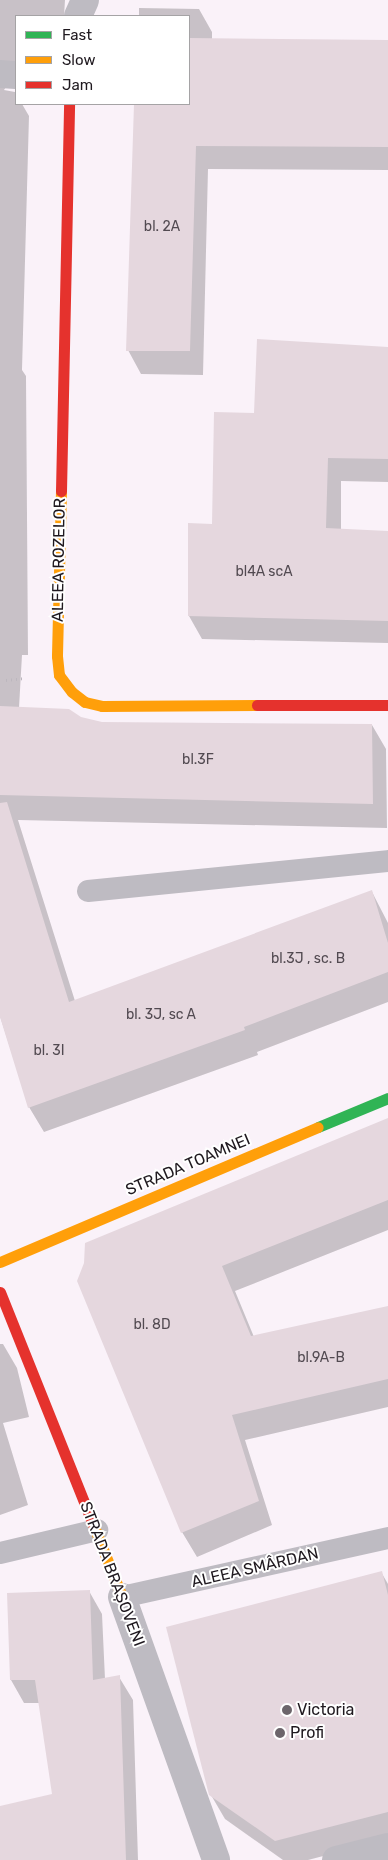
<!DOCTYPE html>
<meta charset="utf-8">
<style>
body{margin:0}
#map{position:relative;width:388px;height:1860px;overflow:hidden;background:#faf2f9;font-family:Rubik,sans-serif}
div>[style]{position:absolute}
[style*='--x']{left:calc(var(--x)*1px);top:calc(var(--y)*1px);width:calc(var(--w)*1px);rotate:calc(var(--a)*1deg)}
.shadow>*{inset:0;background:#0003}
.building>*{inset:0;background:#e5d7de}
.path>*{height:3px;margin-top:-1.5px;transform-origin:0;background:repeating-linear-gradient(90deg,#bcb7be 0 1px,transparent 0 5px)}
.lane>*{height:22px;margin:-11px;padding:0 11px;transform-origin:11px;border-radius:11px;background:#bebbc2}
.street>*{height:28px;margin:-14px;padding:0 14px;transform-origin:14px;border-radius:14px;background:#bebbc2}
.fast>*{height:11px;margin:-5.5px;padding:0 5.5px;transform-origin:5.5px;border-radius:5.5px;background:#30b455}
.slow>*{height:11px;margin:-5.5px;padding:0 5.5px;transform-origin:5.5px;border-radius:5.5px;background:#ff9f0a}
.jam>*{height:11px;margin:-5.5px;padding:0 5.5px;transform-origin:5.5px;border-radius:5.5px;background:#e5322d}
.dots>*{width:14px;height:14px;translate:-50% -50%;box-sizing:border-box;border:2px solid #fff;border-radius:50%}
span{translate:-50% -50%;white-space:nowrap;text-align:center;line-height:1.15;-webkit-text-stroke:4px #fff;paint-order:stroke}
.number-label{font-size:14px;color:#524a51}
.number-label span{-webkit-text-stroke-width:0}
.street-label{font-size:16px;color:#1f191f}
.poi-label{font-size:16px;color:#1f191f}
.left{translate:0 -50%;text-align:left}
.legend{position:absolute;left:15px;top:15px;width:175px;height:90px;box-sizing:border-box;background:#fff;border:1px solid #a5a3a5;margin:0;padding:6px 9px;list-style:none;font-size:15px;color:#1f191f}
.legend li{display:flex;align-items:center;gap:10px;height:25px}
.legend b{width:25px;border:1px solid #a5a3a5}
</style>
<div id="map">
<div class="shadow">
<i style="clip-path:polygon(0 0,65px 0,64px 16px,16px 16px,16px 84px,8px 84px,4px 90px,15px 92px,16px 104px,22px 104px,29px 116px,22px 370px,26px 376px,28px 655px,22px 655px,19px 708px,102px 723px,372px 725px,386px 749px,387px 828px,18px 820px,75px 1001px,372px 892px,388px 923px,388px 1002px,257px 1052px,258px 1055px,44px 1132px,29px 1107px,0 1016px)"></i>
<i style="clip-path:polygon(139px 8px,199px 9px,212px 32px,212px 40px,388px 41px,388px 170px,208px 169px,203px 375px,141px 374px,128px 350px,136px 104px,189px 104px,189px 16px,139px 16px)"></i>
<i style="clip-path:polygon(388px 348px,388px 482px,341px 481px,341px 541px,388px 543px,388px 643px,202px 639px,189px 616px,214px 525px,256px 414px)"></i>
<i style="clip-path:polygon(388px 1121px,388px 1230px,235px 1291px,254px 1337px,388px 1307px,388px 1407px,245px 1440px,272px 1525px,197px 1557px,182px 1532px,78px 1281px)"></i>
<i style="clip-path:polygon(0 1344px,3px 1344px,17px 1368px,29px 1417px,3px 1423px,28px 1505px,0 1515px)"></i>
<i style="clip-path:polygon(381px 1572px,388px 1584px,388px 1839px,308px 1860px,283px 1860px,225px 1819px,211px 1795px)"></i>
<i style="clip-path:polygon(89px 1591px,102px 1614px,105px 1679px,119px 1677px,133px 1700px,138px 1860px,0 1860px,0 1807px,53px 1795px,40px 1703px,24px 1703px,11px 1680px,8px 1594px)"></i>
</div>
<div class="building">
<i style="clip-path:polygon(189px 38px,388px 40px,388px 147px,196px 146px,190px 351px,126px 351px,134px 104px,189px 104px)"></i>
<i style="clip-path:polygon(257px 339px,388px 347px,388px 459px,328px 458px,326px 528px,388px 531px,388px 621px,188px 616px,188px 523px,212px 524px,214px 412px,254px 413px)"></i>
<i style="clip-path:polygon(0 706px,69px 709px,81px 717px,102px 722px,372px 724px,373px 804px,0 795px)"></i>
<i style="clip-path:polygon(7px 802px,69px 1002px,372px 890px,388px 943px,388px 972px,244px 1027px,245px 1030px,28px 1108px,0 1017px,0 803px)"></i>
<i style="clip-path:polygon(388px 1118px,388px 1200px,222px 1266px,251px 1336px,388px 1306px,388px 1379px,232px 1415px,259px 1501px,181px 1533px,77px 1281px,84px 1263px,85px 1243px)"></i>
<i style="clip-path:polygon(382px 1571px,388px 1595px,388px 1812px,275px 1841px,209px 1795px,166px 1627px)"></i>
<i style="clip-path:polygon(90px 1590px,93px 1680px,120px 1675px,126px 1860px,0 1860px,0 1806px,52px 1794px,35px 1680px,10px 1680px,7px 1593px)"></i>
</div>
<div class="path">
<i style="--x:6;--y:680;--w:18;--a:-6"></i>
</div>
<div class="lane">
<i style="--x:88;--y:891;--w:301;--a:-5.7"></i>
<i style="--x:0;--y:1553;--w:100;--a:-13.3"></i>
<i style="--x:122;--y:1597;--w:272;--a:-12.5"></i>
</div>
<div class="street">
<i style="--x:78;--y:16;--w:17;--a:-66"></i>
<i style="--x:0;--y:74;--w:16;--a:4"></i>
<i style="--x:122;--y:1597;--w:279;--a:70.3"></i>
<i style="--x:336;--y:1860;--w:54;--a:-14"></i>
</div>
<div class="fast">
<i style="--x:318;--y:1127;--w:76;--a:-22.5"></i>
</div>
<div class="slow">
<i style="--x:61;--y:491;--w:165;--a:91.4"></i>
<i style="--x:57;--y:656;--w:19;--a:84"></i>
<i style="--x:59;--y:675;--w:21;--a:53"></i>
<i style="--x:72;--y:692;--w:16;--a:38"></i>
<i style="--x:85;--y:702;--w:17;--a:13"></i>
<i style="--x:102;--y:706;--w:155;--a:-0.4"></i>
<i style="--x:0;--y:1262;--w:345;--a:-23"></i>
<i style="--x:93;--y:1524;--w:79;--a:68.3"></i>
</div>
<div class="jam">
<i style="--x:61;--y:491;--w:387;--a:-88.8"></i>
<i style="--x:257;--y:705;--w:131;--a:0"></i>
<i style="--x:0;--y:1292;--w:250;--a:68.2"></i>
</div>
<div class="dots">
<i style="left:287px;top:1710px;background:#6c656b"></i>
<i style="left:280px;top:1733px;background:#6c656b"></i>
</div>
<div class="number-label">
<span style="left:162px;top:227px">bl. 2A</span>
<span style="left:264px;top:572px">bl4A scA</span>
<span style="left:198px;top:760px">bl.3F</span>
<span style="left:308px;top:959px">bl.3J , sc. B</span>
<span style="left:161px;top:1015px">bl. 3J, sc A</span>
<span style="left:49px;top:1051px">bl. 3I</span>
<span style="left:152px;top:1325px">bl. 8D</span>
<span style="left:321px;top:1358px">bl.9A-B</span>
</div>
<div class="street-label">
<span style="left:59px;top:560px;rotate:-89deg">ALEEA ROZELOR</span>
<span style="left:188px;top:1165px;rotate:-23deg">STRADA TOAMNEI</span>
<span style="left:255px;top:1568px;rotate:-13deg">ALEEA SMÂRDAN</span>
<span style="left:112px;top:1574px;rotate:69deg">STRADA BRAȘOVENI</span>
</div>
<div class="poi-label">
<span class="left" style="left:297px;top:1710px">Victoria</span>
<span class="left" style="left:290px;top:1733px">Profi</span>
</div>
<ul class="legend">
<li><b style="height:6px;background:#30b455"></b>Fast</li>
<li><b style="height:6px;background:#ff9f0a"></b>Slow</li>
<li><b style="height:6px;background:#e5322d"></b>Jam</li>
</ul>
</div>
